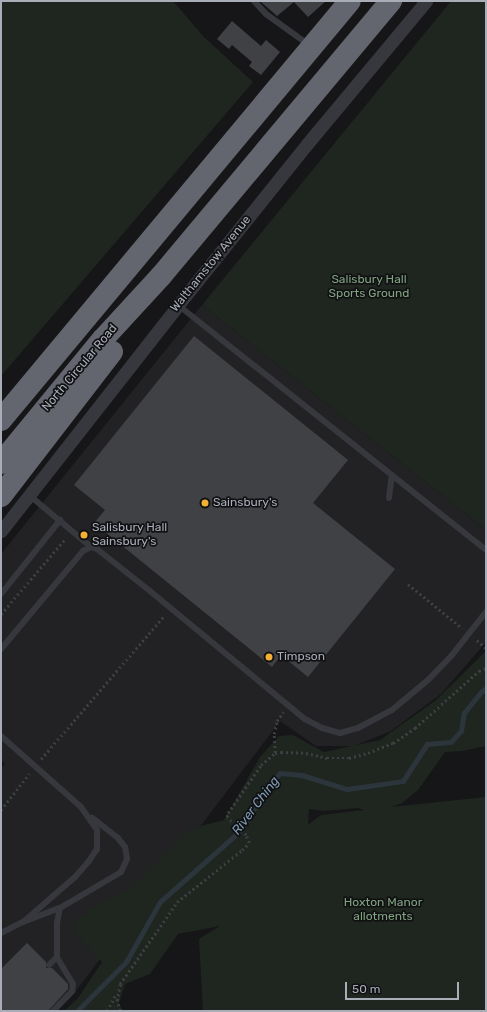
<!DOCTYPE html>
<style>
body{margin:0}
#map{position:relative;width:487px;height:1012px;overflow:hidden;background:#161618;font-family:Rubik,sans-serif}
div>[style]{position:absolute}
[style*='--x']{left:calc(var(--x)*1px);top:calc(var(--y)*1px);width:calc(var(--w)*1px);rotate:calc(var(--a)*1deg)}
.built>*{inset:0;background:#222225}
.green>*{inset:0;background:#1e261f}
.stream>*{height:4.5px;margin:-2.25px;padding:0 2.25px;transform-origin:2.25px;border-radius:2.25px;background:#2c353c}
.building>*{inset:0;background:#404145}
.path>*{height:2.5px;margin-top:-1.25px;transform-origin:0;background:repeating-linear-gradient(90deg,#3d3f44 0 2px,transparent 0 5px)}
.lane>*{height:6px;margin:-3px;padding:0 3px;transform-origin:3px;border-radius:3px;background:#37383d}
.street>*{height:13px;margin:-6.5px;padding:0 6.5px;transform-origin:6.5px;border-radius:6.5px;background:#37383d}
.highway>*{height:22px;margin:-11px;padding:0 11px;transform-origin:11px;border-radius:11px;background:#63666e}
.dots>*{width:11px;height:11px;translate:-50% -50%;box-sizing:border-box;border:2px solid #111113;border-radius:50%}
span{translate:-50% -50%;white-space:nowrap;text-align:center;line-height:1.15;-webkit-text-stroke:3.5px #111113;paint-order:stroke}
.street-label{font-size:12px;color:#a8adb8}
.park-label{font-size:12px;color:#7fa381}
.poi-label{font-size:12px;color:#a8adb8}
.left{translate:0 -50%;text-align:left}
.water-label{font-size:13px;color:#7f9bb3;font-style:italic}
.frame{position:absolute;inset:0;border:2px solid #a8adb8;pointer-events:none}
.scale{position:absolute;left:345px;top:982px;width:114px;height:18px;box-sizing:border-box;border:2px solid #a8adb8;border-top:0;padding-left:5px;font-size:12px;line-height:14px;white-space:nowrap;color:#a8adb8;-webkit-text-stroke:3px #111113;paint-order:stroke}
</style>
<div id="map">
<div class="built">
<i style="clip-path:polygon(202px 305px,486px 530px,486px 642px,441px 694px,391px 731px,354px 746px,316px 746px,280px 721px,72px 996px,57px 1011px,1px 1011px,1px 769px,5px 764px,1px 760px,1px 554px)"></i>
</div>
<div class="green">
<i style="clip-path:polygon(1px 1px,173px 1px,204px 37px,253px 82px,1px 376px)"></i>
<i style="clip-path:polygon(451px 1px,486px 1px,486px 530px,202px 305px)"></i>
<i style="clip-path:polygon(evenodd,486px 651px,486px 746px,462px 751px,445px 752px,418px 790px,402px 803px,391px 807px,486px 797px,486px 1011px,203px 1011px,199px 939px,220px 926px,178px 934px,150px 974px,125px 984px,119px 1003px,123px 1011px,64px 1011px,78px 998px,102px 962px,82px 941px,72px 924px,97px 905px,131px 889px,189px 829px,224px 820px,260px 757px,279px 736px,293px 735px,324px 752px,380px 740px,436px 700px,486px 651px,358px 808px,364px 810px,321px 815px,308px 825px,309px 809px,324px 811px,358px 808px)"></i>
</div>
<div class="stream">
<i style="--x:77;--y:1011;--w:69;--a:-45"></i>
<i style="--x:126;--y:962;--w:69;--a:-60.5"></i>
<i style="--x:160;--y:902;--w:107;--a:-41.6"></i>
<i style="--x:240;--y:831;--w:52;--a:-57.5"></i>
<i style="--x:268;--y:787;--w:18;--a:-49"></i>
<i style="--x:280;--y:773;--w:22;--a:5"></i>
<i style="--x:302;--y:775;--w:47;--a:17.3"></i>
<i style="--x:347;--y:789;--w:57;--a:-8.1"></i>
<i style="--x:403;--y:781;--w:44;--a:-57"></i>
<i style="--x:427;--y:744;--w:24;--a:-5"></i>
<i style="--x:451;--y:742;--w:15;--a:-48"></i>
<i style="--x:461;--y:731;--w:18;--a:-81"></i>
<i style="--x:464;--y:713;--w:27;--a:-51"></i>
<i style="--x:481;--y:692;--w:6;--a:-39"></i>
</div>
<div class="building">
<i style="clip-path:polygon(260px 1px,326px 1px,308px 17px,294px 2px,277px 16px)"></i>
<i style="clip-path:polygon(232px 21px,261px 46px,266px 40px,280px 52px,261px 75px,249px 66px,252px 62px,232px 45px,229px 49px,217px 39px)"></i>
<i style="clip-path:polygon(194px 336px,348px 460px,313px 503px,395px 569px,308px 677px,281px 655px,272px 667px,94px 523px,105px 510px,74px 485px)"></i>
<i style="clip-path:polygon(27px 943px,46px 962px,46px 968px,52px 968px,68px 984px,68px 989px,48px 1011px,1px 1011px,1px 969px)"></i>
</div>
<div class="path">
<i style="--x:408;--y:584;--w:70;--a:39.2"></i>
<i style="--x:1;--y:614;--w:99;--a:-49.5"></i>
<i style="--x:477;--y:640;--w:12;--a:42"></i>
<i style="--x:275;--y:753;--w:19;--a:-93"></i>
<i style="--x:274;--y:734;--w:13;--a:-77"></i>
<i style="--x:277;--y:721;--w:11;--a:-56"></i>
<i style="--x:41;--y:759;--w:189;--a:-49.3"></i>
<i style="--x:1;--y:810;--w:46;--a:-52.1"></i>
<i style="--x:107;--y:1011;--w:19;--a:-62"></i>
<i style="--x:120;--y:1011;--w:10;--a:-107"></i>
<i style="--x:117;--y:1001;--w:17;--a:-80"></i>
<i style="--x:120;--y:984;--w:100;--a:-55.2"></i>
<i style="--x:177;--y:902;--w:83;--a:-38.7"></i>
<i style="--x:242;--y:850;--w:10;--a:-45"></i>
<i style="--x:249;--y:843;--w:9;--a:-111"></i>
<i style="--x:246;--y:835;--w:26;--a:-137"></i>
<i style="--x:227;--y:817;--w:4;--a:-76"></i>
<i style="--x:228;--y:813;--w:58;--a:-55.5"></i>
<i style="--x:261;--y:765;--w:18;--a:-41"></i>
<i style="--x:275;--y:753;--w:6;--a:-9"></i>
<i style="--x:281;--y:752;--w:25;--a:2"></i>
<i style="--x:306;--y:753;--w:22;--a:13"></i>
<i style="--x:327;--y:758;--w:22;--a:0"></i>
<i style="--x:349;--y:758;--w:20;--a:-15"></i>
<i style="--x:368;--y:753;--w:27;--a:-22"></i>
<i style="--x:393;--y:743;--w:27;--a:-34"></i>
<i style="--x:415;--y:728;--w:86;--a:-41.7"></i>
<i style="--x:479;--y:671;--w:8;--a:-23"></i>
</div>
<div class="lane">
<i style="--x:254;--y:1;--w:18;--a:47"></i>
<i style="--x:266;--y:14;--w:53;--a:35.8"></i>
<i style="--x:178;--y:305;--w:394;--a:38.5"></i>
<i style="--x:29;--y:495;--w:81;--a:40"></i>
<i style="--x:91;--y:547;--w:6;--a:18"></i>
<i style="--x:97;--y:549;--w:68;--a:38.4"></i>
<i style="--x:150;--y:591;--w:201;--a:39.6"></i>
<i style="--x:305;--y:719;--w:19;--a:28"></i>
<i style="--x:322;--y:728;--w:19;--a:16"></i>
<i style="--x:340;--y:733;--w:19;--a:-16"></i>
<i style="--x:358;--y:728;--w:38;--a:-28"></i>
<i style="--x:392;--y:710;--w:47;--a:-39.8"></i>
<i style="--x:428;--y:680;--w:35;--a:-46"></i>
<i style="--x:452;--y:655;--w:55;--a:-51.7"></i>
<i style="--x:389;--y:498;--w:23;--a:-83"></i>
<i style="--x:1;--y:594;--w:95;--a:-51.4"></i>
<i style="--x:1;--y:649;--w:128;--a:-50.1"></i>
<i style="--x:83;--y:551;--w:9;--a:-27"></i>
<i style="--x:1;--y:736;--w:107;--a:41.6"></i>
<i style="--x:81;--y:807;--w:28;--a:55"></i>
<i style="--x:97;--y:830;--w:19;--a:90"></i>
<i style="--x:97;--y:849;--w:14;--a:124"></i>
<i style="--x:89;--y:861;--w:21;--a:131"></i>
<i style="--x:75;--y:877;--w:69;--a:139.1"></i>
<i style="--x:1;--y:933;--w:25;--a:-27"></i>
<i style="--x:23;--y:922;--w:40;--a:-21"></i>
<i style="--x:60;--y:908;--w:71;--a:-30.5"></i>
<i style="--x:121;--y:872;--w:14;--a:-65"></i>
<i style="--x:127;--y:859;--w:12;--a:-99"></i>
<i style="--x:125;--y:847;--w:11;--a:-128"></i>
<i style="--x:118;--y:838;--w:33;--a:-142"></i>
<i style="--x:49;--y:965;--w:11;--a:-45"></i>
<i style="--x:57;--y:957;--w:34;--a:-90"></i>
<i style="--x:57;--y:923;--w:15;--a:-79"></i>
<i style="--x:53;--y:1011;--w:28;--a:-46"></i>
<i style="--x:72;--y:991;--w:7;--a:-82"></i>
<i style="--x:73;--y:984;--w:31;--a:-121"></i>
</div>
<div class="street">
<i style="--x:1;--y:531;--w:287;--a:-51.9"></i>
<i style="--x:178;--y:305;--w:206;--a:-51.3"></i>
<i style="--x:307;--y:144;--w:186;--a:-50.2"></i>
</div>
<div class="highway">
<i style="--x:1;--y:420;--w:545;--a:-50.21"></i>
<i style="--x:1;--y:463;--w:161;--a:-50.6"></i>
<i style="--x:103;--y:339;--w:86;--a:-47.4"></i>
<i style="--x:161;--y:276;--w:359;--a:-50.1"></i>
<i style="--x:1;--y:496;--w:182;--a:-52.4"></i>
</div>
<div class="dots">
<i style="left:205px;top:503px;background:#f2b134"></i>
<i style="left:84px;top:535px;background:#f2b134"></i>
<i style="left:269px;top:657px;background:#f2b134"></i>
</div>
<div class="street-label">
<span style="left:211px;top:264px;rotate:-51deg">Walthamstow Avenue</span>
<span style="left:80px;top:368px;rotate:-50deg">North Circular Road</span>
</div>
<div class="park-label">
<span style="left:369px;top:287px">Salisbury Hall<br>Sports Ground</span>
<span style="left:383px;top:910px">Hoxton Manor<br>allotments</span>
</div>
<div class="poi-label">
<span class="left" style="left:213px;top:503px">Sainsbury's</span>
<span class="left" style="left:92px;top:535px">Salisbury Hall<br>Sainsbury's</span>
<span class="left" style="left:277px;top:657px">Timpson</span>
</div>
<div class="water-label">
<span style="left:256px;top:806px;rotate:-53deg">River Ching</span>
</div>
<div class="frame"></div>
<div class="scale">50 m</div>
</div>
